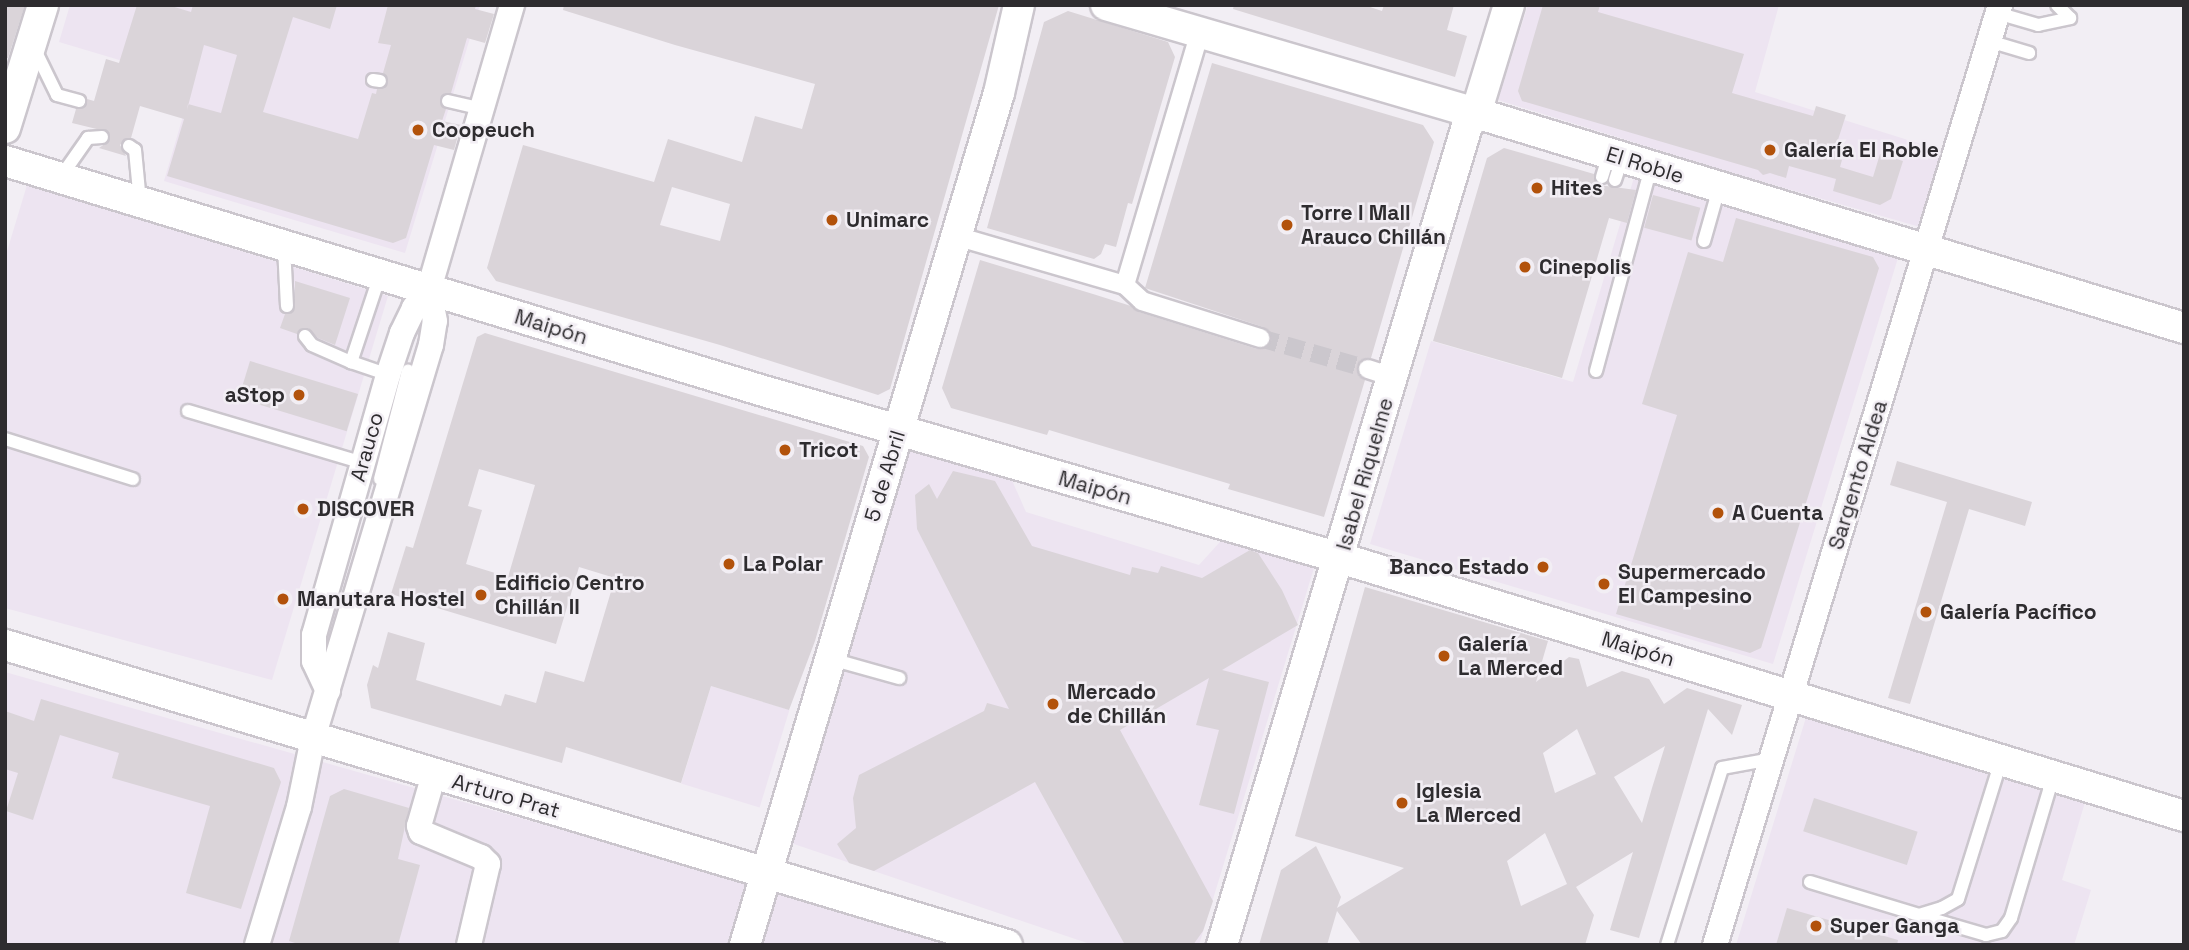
<!DOCTYPE html>
<meta charset="utf-8">
<style>
body{margin:0}
#map{position:relative;width:2189px;height:950px;overflow:hidden;background:#f2eef4;font-family:"Space Grotesk",sans-serif}
div>[style]{position:absolute}
[style*='--x']{left:calc(var(--x)*1px);top:calc(var(--y)*1px);width:calc(var(--w)*1px);rotate:calc(var(--a)*1deg)}
.built>*{inset:0;background:#ede4f1;transform-origin:0 0}
.building>*{inset:0;background:#dad4d9;transform-origin:0 0}
.pedestrian-tunnel>*{height:18px;margin-top:-9px;transform-origin:0;background:repeating-linear-gradient(90deg,#cbc7cd 0 18px,transparent 0 27px)}
.roads{filter:drop-shadow(2px 0 #cbc6cd) drop-shadow(-2px 0 #cbc6cd) drop-shadow(0 2px #cbc6cd) drop-shadow(0 -2px #cbc6cd)}
.service>*{height:12px;margin:-6px;padding:0 6px;transform-origin:6px;border-radius:6px;background:#fff}
.pedestrian>*{height:18px;margin:-9px;padding:0 9px;transform-origin:9px;border-radius:9px;background:#fff}
.minor>*{height:24px;margin:-12px;padding:0 12px;transform-origin:12px;border-radius:12px;background:#fff}
.tertiary>*{height:30px;margin:-15px;padding:0 15px;transform-origin:15px;border-radius:15px;background:#fff}
.dots>*{width:19px;height:19px;translate:-50% -50%;box-sizing:border-box;border:4px solid #f2eef4;border-radius:50%}
span{translate:-50% -50%;white-space:nowrap;text-align:center;line-height:1.15;-webkit-text-stroke:5px #f2eef4;paint-order:stroke}
.poi-label{font-size:21px;color:#2e2c2f;font-weight:700}
.left{translate:0 -50%;text-align:left}
.right{translate:-100% -50%;text-align:right}
.street-label{font-size:21px;color:#2e2c2f}
.frame{position:absolute;inset:0;border:7px solid #2e2c2f;pointer-events:none}
</style>
<div id="map">
<div class="built">
<i style="clip-path:polygon(70px 5px,480px 5px,405px 253px,164px 181px,193px 82px,59px 42px)"></i>
<i style="clip-path:polygon(1528px 5px,1779px 5px,1755px 92px,1959px 156px,1934px 231px,1732px 173px,1498px 100px)"></i>
<i style="clip-path:polygon(1635px 174px,1902px 245px,1773px 664px,1370px 544px,1431px 341px,1573px 382px)"></i>
<i style="clip-path:polygon(27px 185px,388px 296px,272px 680px,5px 608px,5px 258px)"></i>
<i style="clip-path:polygon(912px 439px,1007px 469px,1026px 512px,1199px 565px,1229px 532px,1317px 558px,1199px 945px,1093px 945px,791px 843px)"></i>
<i style="clip-path:polygon(5px 672px,968px 945px,5px 945px)"></i>
<i style="left:711px;top:686px;width:82px;height:102px;rotate:17deg"></i>
<i style="clip-path:polygon(1808px 711px,2088px 792px,2062px 880px,2091px 890px,2074px 945px,1736px 945px)"></i>
</div>
<div class="building">
<i style="clip-path:polygon(5px 5px,25px 5px,8px 58px,5px 58px)"></i>
<i style="clip-path:polygon(evenodd,137px 5px,168px 5px,191px 12px,193px 5px,337px 5px,330px 29px,293px 17px,263px 112px,358px 139px,372px 93px,376px 94px,377px 89px,384px 89px,388px 83px,383px 73px,391px 45px,378px 43px,388px 5px,476px 5px,475px 9px,494px 14px,485px 43px,467px 38px,451px 93px,445px 93px,440px 98px,440px 104px,446px 109px,442px 121px,461px 125px,454px 150px,434px 145px,406px 238px,393px 243px,167px 176px,184px 119px,140px 106px,131px 138px,125px 139px,120px 145px,126px 156px,99px 148px,109px 141px,109px 132px,72px 123px,76px 109px,85px 108px,87px 99px,94px 101px,106px 59px,119px 63px,137px 5px,204px 45px,237px 55px,221px 113px,188px 104px,187px 110px,204px 45px)"></i>
<i style="clip-path:polygon(evenodd,564px 5px,999px 5px,890px 389px,878px 395px,720px 345px,496px 281px,487px 268px,523px 145px,654px 182px,668px 139px,742px 162px,755px 116px,802px 129px,815px 84px,675px 45px,563px 10px,564px 5px,672px 187px,730px 204px,720px 241px,660px 225px,672px 187px)"></i>
<i style="clip-path:polygon(1234px 5px,1364px 5px,1382px 11px,1384px 5px,1454px 5px,1447px 30px,1467px 36px,1455px 77px,1233px 9px)"></i>
<i style="clip-path:polygon(1543px 5px,1600px 5px,1598px 12px,1744px 54px,1732px 93px,1813px 116px,1816px 106px,1846px 115px,1836px 146px,1845px 149px,1840px 167px,1873px 177px,1880px 154px,1903px 161px,1891px 199px,1880px 205px,1833px 191px,1836px 179px,1789px 166px,1786px 178px,1770px 173px,1763px 175px,1758px 170px,1522px 101px,1518px 91px)"></i>
<i style="clip-path:polygon(1068px 11px,1168px 42px,1175px 57px,1132px 204px,1128px 203px,1116px 247px,1105px 244px,1101px 254px,1094px 259px,987px 228px,1044px 22px)"></i>
<i style="clip-path:polygon(1212px 63px,1423px 125px,1434px 142px,1371px 358px,1361px 360px,1357px 366px,1359px 376px,1365px 380px,1324px 517px,1228px 489px,1230px 484px,1059px 433px,1049px 430px,1047px 435px,951px 408px,942px 388px,980px 260px,1093px 294px,1131px 306px,1139px 312px,1257px 349px,1268px 346px,1271px 335px,1263px 327px,1145px 288px)"></i>
<i style="clip-path:polygon(1504px 148px,1594px 174px,1599px 185px,1636px 190px,1627px 223px,1609px 218px,1562px 378px,1433px 341px,1487px 158px)"></i>
<i style="left:1653px;top:195px;width:49px;height:34px;rotate:15deg"></i>
<i style="clip-path:polygon(1736px 218px,1873px 257px,1879px 268px,1761px 648px,1750px 653px,1616px 614px,1677px 415px,1642px 404px,1688px 252px,1723px 262px)"></i>
<i style="clip-path:polygon(295px 281px,350px 298px,335px 345px,318px 338px,308px 328px,300px 329px,297px 334px,280px 328px,285px 314px,295px 309px)"></i>
<i style="clip-path:polygon(evenodd,485px 333px,863px 446px,869px 457px,815px 641px,789px 710px,711px 686px,681px 783px,566px 747px,562px 763px,371px 708px,367px 685px,373px 665px,378px 668px,388px 632px,425px 643px,416px 680px,501px 706px,505px 694px,536px 703px,545px 671px,584px 682px,615px 578px,579px 567px,556px 644px,391px 594px,406px 546px,413px 548px,477px 337px,485px 333px,479px 469px,535px 485px,508px 577px,466px 564px,482px 510px,468px 506px,479px 469px)"></i>
<i style="left:250px;top:361px;width:113px;height:39px;rotate:17deg"></i>
<i style="clip-path:polygon(1897px 461px,2032px 502px,2025px 526px,1969px 509px,1910px 704px,1888px 698px,1947px 502px,1890px 485px)"></i>
<i style="clip-path:polygon(953px 471px,995px 481px,1032px 546px,1130px 575px,1132px 567px,1158px 573px,1161px 566px,1202px 578px,1250px 550px,1258px 553px,1282px 590px,1298px 625px,1222px 670px,1269px 682px,1234px 814px,1199px 805px,1219px 730px,1196px 725px,1209px 678px,1120px 730px,1213px 901px,1203px 931px,1193px 945px,1125px 945px,1035px 782px,874px 871px,849px 863px,837px 844px,856px 828px,853px 798px,859px 775px,984px 711px,987px 703px,1009px 709px,917px 529px,915px 495px,929px 484px,937px 499px)"></i>
<i style="clip-path:polygon(evenodd,1365px 587px,1548px 641px,1536px 682px,1569px 657px,1579px 659px,1587px 687px,1622px 671px,1649px 679px,1664px 704px,1687px 688px,1742px 705px,1732px 735px,1708px 709px,1639px 938px,1610px 930px,1633px 852px,1576px 887px,1594px 915px,1585px 945px,1362px 945px,1337px 911px,1327px 945px,1259px 945px,1281px 870px,1316px 846px,1341px 897px,1337px 908px,1404px 868px,1295px 836px,1365px 587px,1577px 729px,1596px 774px,1555px 793px,1543px 753px,1577px 729px,1365px 587px,1665px 746px,1652px 788px,1642px 823px,1614px 777px,1665px 746px,1365px 587px,1545px 833px,1567px 884px,1521px 906px,1507px 861px,1545px 833px)"></i>
<i style="clip-path:polygon(41px 699px,274px 768px,281px 782px,241px 909px,186px 893px,210px 806px,112px 778px,119px 753px,60px 735px,33px 820px,6px 811px,18px 773px,5px 769px,5px 711px,34px 721px)"></i>
<i style="clip-path:polygon(344px 789px,409px 808px,398px 859px,420px 865px,398px 945px,301px 945px,289px 941px,330px 796px)"></i>
<i style="left:1814px;top:798px;width:109px;height:35px;rotate:18deg"></i>
<i style="clip-path:polygon(1787px 908px,1898px 940px,1897px 945px,1776px 945px)"></i>
</div>
<div class="pedestrian-tunnel">
<i style="--x:1260;--y:338;--w:112;--a:16"></i>
</div>
<div class="roads">
<div class="service">
<i style="--x:1997;--y:13;--w:43;--a:16.3"></i>
<i style="--x:2038;--y:25;--w:33;--a:-12"></i>
<i style="--x:2070;--y:18;--w:18;--a:-135"></i>
<i style="--x:1989;--y:41;--w:42;--a:16.7"></i>
<i style="--x:35;--y:50;--w:50;--a:63.9"></i>
<i style="--x:57;--y:95;--w:23;--a:15"></i>
<i style="--x:373;--y:80;--w:7;--a:8"></i>
<i style="--x:448;--y:101;--w:35;--a:13"></i>
<i style="--x:129;--y:146;--w:7;--a:34"></i>
<i style="--x:135;--y:150;--w:52;--a:84.5"></i>
<i style="--x:1602;--y:177;--w:24;--a:-73"></i>
<i style="--x:60;--y:178;--w:49;--a:-55"></i>
<i style="--x:88;--y:138;--w:14;--a:-4"></i>
<i style="--x:1615;--y:180;--w:23;--a:-72"></i>
<i style="--x:1704;--y:241;--w:55;--a:-74.2"></i>
<i style="--x:284;--y:247;--w:59;--a:87.1"></i>
<i style="--x:380;--y:275;--w:92;--a:108.4"></i>
<i style="--x:351;--y:362;--w:39;--a:19"></i>
<i style="--x:305;--y:336;--w:11;--a:52"></i>
<i style="--x:312;--y:345;--w:43;--a:23.6"></i>
<i style="--x:1596;--y:371;--w:211;--a:-74.9"></i>
<i style="--x:188;--y:411;--w:183;--a:16.5"></i>
<i style="--x:5;--y:439;--w:134;--a:17.4"></i>
<i style="--x:380;--y:479;--w:112;--a:-75.5"></i>
<i style="--x:831;--y:659;--w:71;--a:15.6"></i>
<i style="--x:1810;--y:882;--w:114;--a:16.8"></i>
<i style="--x:1919;--y:915;--w:24;--a:-17"></i>
<i style="--x:1942;--y:908;--w:18;--a:-29"></i>
<i style="--x:1958;--y:899;--w:145;--a:-72.7"></i>
<i style="--x:1921;--y:916;--w:68;--a:16.3"></i>
<i style="--x:1986;--y:935;--w:16;--a:-14"></i>
<i style="--x:2002;--y:931;--w:16;--a:-55"></i>
<i style="--x:2011;--y:918;--w:147;--a:-73.4"></i>
<i style="--x:1667;--y:945;--w:185;--a:-72.7"></i>
<i style="--x:1722;--y:768;--w:51;--a:-10.2"></i>
</div>
<div class="pedestrian">
<i style="--x:956;--y:236;--w:176;--a:16.2"></i>
<i style="--x:1125;--y:285;--w:261;--a:-73.5"></i>
<i style="--x:1125;--y:285;--w:23;--a:43"></i>
<i style="--x:1142;--y:301;--w:124;--a:17.4"></i>
<i style="--x:1368;--y:369;--w:26;--a:18"></i>
</div>
<div class="minor">
<i style="--x:328;--y:691;--w:33;--a:-115"></i>
<i style="--x:314;--y:661;--w:26;--a:-90"></i>
<i style="--x:314;--y:635;--w:270;--a:-74.1"></i>
<i style="--x:388;--y:375;--w:44;--a:-71.6"></i>
<i style="--x:402;--y:333;--w:28;--a:-64"></i>
<i style="--x:414;--y:308;--w:24;--a:-52"></i>
<i style="--x:429;--y:289;--w:296;--a:-73.7"></i>
<i style="--x:434;--y:774;--w:54;--a:106.1"></i>
<i style="--x:419;--y:826;--w:6;--a:72"></i>
<i style="--x:421;--y:832;--w:65;--a:22.6"></i>
<i style="--x:481;--y:857;--w:10;--a:45"></i>
<i style="--x:488;--y:864;--w:83;--a:103.2"></i>
<i style="--x:257;--y:945;--w:144;--a:-73.1"></i>
<i style="--x:299;--y:807;--w:70;--a:-78.5"></i>
<i style="--x:313;--y:738;--w:410;--a:-73.3"></i>
<i style="--x:431;--y:345;--w:24;--a:-81"></i>
<i style="--x:435;--y:321;--w:33;--a:-101"></i>
<i style="--x:1715;--y:945;--w:982;--a:-73.13"></i>
</div>
<div class="tertiary">
<i style="--x:1106;--y:5;--w:385;--a:16.3"></i>
<i style="--x:1476;--y:113;--w:740;--a:16.89"></i>
<i style="--x:5;--y:128;--w:129;--a:-72.8"></i>
<i style="--x:5;--y:161;--w:789;--a:16.87"></i>
<i style="--x:760;--y:390;--w:604;--a:16.15"></i>
<i style="--x:1340;--y:558;--w:883;--a:17"></i>
<i style="--x:5;--y:645;--w:1046;--a:16.67"></i>
<i style="--x:745;--y:945;--w:889;--a:-73.4"></i>
<i style="--x:999;--y:93;--w:90;--a:-77.2"></i>
<i style="--x:1222;--y:945;--w:855;--a:-73.35"></i>
<i style="--x:1467;--y:126;--w:16;--a:-55"></i>
<i style="--x:1476;--y:113;--w:113;--a:-73"></i>
</div>
</div>
<div class="dots">
<i style="left:418px;top:130px;background:#b2520b"></i>
<i style="left:1770px;top:150px;background:#b2520b"></i>
<i style="left:1537px;top:188px;background:#b2520b"></i>
<i style="left:832px;top:220px;background:#b2520b"></i>
<i style="left:1287px;top:225px;background:#b2520b"></i>
<i style="left:1525px;top:267px;background:#b2520b"></i>
<i style="left:299px;top:395px;background:#b2520b"></i>
<i style="left:785px;top:450px;background:#b2520b"></i>
<i style="left:303px;top:509px;background:#b2520b"></i>
<i style="left:1718px;top:513px;background:#b2520b"></i>
<i style="left:729px;top:564px;background:#b2520b"></i>
<i style="left:1543px;top:567px;background:#b2520b"></i>
<i style="left:1604px;top:584px;background:#b2520b"></i>
<i style="left:481px;top:595px;background:#b2520b"></i>
<i style="left:283px;top:599px;background:#b2520b"></i>
<i style="left:1926px;top:612px;background:#b2520b"></i>
<i style="left:1444px;top:656px;background:#b2520b"></i>
<i style="left:1053px;top:704px;background:#b2520b"></i>
<i style="left:1402px;top:803px;background:#b2520b"></i>
<i style="left:1816px;top:926px;background:#b2520b"></i>
</div>
<div class="poi-label">
<span class="left" style="left:432px;top:130px">Coopeuch</span>
<span class="left" style="left:1784px;top:150px">Galería El Roble</span>
<span class="left" style="left:1551px;top:188px">Hites</span>
<span class="left" style="left:1301px;top:225px">Torre I Mall<br>Arauco Chillán</span>
<span class="left" style="left:846px;top:220px">Unimarc</span>
<span class="left" style="left:1539px;top:267px">Cinepolis</span>
<span class="right" style="left:285px;top:395px">aStop</span>
<span class="left" style="left:799px;top:450px">Tricot</span>
<span class="left" style="left:317px;top:509px">DISCOVER</span>
<span class="left" style="left:1732px;top:513px">A Cuenta</span>
<span class="left" style="left:743px;top:564px">La Polar</span>
<span class="right" style="left:1529px;top:567px">Banco Estado</span>
<span class="left" style="left:1618px;top:584px">Supermercado<br>El Campesino</span>
<span class="left" style="left:495px;top:595px">Edificio Centro<br>Chillán II</span>
<span class="left" style="left:297px;top:599px">Manutara Hostel</span>
<span class="left" style="left:1940px;top:612px">Galería Pacífico</span>
<span class="left" style="left:1458px;top:656px">Galería<br>La Merced</span>
<span class="left" style="left:1067px;top:704px">Mercado<br>de Chillán</span>
<span class="left" style="left:1416px;top:803px">Iglesia<br>La Merced</span>
<span class="left" style="left:1830px;top:926px">Super Ganga</span>
</div>
<div class="street-label">
<span style="left:1645px;top:165px;rotate:17deg">El Roble</span>
<span style="left:551px;top:327px;rotate:17deg">Maipón</span>
<span style="left:367px;top:447px;rotate:-74deg">Arauco</span>
<span style="left:1365px;top:474px;rotate:-74deg">Isabel Riquelme</span>
<span style="left:1858px;top:475px;rotate:-73deg">Sargento Aldea</span>
<span style="left:885px;top:476px;rotate:-73deg">5 de Abril</span>
<span style="left:1095px;top:488px;rotate:16deg">Maipón</span>
<span style="left:1638px;top:649px;rotate:17deg">Maipón</span>
<span style="left:506px;top:796px;rotate:16deg">Arturo Prat</span>
</div>
<div class="frame"></div>
</div>
